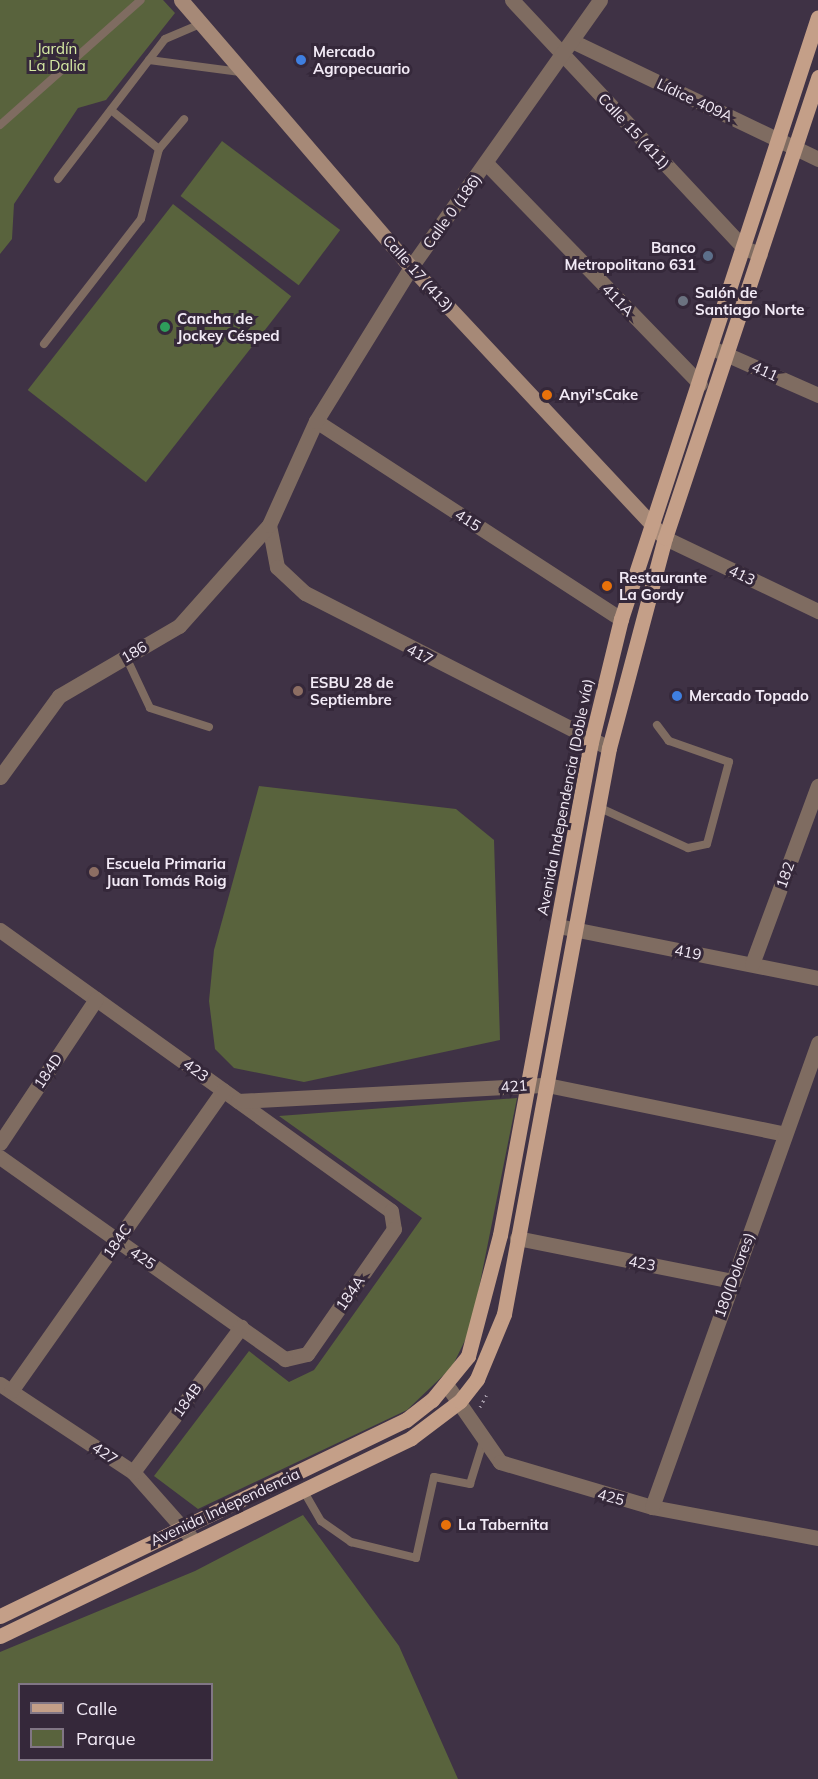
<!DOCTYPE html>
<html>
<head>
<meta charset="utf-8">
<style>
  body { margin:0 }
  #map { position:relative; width:818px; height:1779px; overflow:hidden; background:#3f3245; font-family:Mulish,sans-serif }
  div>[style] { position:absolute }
  .green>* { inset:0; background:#59633d; transform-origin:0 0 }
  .path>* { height:3px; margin-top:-1.5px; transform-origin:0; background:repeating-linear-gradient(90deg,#a197a6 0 1.5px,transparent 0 6px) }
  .lane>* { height:8px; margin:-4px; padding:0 4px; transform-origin:4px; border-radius:4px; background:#7f6c61 }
  .street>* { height:15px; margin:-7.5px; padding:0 7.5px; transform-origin:7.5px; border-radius:7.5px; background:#7f6c61 }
  .secondary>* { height:15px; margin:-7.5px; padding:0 7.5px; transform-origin:7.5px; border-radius:7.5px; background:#a68977 }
  .primary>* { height:15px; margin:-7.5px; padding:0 7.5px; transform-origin:7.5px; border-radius:7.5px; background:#c49f88 }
  .dots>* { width:16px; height:16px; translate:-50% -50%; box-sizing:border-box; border:3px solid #35283a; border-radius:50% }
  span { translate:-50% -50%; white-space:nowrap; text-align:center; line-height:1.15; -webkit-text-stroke:6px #35283a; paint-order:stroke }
  .park-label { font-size:15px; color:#d7eba4 }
  .poi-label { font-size:15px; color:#f2eaf6; font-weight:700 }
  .left { translate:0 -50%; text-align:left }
  .right { translate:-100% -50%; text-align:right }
  .street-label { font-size:15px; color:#f2eaf6 }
  .legend { position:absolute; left:18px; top:1683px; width:195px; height:78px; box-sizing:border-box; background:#35283a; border:2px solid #817685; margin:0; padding:8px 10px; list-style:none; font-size:18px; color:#f2eaf6 }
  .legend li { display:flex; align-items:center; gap:12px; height:30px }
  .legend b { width:30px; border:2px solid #817685 }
</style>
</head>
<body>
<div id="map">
  <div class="green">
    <div style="clip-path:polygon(0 0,163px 0,175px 13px,106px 100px,78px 108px,14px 204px,12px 239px,0 254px)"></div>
    <div style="left:222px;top:141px;width:148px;height:69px;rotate:37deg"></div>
    <div style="left:173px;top:204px;width:150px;height:236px;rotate:38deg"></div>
    <div style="clip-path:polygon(259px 786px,456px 809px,494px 840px,500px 1040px,304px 1082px,234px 1068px,215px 1049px,209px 1001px,214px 950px)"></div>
    <div style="clip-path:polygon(517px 1098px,471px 1328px,452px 1367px,407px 1410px,198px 1509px,154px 1476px,249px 1351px,289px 1382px,314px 1370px,422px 1218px,279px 1116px)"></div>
    <div style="clip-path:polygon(evenodd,303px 1515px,399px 1646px,458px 1779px,0 1779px,0 1652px,195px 1571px,303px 1515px,20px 1684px,212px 1684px,212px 1760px,20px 1760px,20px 1684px)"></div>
  </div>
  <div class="path">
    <div style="left:480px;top:1407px;width:15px;rotate:-62deg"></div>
  </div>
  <div class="lane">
    <div style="left:149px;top:60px;width:92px;rotate:7.5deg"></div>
    <div style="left:111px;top:110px;width:62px;rotate:39.1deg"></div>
    <div style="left:0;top:125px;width:188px;rotate:-41.6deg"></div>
    <div style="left:58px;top:179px;width:176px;rotate:-52.6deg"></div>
    <div style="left:165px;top:39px;width:38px;rotate:-23deg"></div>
    <div style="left:44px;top:344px;width:158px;rotate:-52.2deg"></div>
    <div style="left:141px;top:219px;width:72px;rotate:-75.6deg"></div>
    <div style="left:159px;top:149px;width:39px;rotate:-50deg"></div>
    <div style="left:126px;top:657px;width:56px;rotate:64.8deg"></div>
    <div style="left:150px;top:708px;width:62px;rotate:17.9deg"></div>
    <div style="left:598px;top:807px;width:99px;rotate:24.5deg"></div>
    <div style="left:688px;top:848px;width:19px;rotate:-12deg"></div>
    <div style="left:707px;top:844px;width:85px;rotate:-75deg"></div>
    <div style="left:729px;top:762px;width:64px;rotate:-160.7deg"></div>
    <div style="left:669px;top:741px;width:20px;rotate:-127deg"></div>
    <div style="left:303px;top:1490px;width:36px;rotate:60deg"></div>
    <div style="left:321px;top:1521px;width:37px;rotate:35deg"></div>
    <div style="left:351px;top:1542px;width:67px;rotate:13.8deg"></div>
    <div style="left:416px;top:1558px;width:83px;rotate:-77.5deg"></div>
    <div style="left:434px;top:1477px;width:37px;rotate:11deg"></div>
    <div style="left:470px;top:1484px;width:47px;rotate:-72.7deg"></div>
  </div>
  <div class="street">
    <div style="left:512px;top:0;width:340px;rotate:46.9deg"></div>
    <div style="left:744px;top:248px;width:17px;rotate:21deg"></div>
    <div style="left:572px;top:41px;width:273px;rotate:25.6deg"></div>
    <div style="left:487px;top:164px;width:306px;rotate:45.9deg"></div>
    <div style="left:712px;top:348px;width:116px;rotate:23.9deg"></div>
    <div style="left:316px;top:421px;width:364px;rotate:33deg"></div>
    <div style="left:269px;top:525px;width:43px;rotate:79.2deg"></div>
    <div style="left:277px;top:567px;width:38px;rotate:43deg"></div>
    <div style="left:305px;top:593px;width:341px;rotate:27deg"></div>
    <div style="left:665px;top:538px;width:170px;rotate:25.5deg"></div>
    <div style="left:0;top:777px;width:100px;rotate:-53.9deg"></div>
    <div style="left:59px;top:696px;width:139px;rotate:-30.3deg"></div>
    <div style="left:179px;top:626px;width:135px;rotate:-48.3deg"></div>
    <div style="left:269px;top:525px;width:114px;rotate:-65.7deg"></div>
    <div style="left:316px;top:421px;width:181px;rotate:-58.3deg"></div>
    <div style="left:411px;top:267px;width:327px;rotate:-54.7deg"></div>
    <div style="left:558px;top:926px;width:265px;rotate:11.3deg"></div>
    <div style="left:0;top:930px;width:481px;rotate:35.7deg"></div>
    <div style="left:391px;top:1211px;width:18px;rotate:81deg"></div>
    <div style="left:394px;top:1229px;width:152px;rotate:124.8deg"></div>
    <div style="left:307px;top:1354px;width:23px;rotate:167deg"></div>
    <div style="left:285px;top:1359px;width:349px;rotate:-144.7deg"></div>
    <div style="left:752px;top:964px;width:190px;rotate:-69.7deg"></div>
    <div style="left:238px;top:1101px;width:309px;rotate:-3deg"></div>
    <div style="left:547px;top:1085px;width:243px;rotate:11.6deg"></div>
    <div style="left:0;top:1143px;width:173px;rotate:-56.3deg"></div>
    <div style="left:517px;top:1238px;width:219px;rotate:11.3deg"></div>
    <div style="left:0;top:1384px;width:159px;rotate:33.5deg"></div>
    <div style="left:133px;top:1472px;width:92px;rotate:48.5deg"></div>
    <div style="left:446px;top:1384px;width:95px;rotate:55.3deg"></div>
    <div style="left:500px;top:1462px;width:159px;rotate:16.5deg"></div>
    <div style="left:652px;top:1507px;width:169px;rotate:10.6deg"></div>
    <div style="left:11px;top:1391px;width:368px;rotate:-54.8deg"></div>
    <div style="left:133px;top:1472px;width:181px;rotate:-53.3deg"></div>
    <div style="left:652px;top:1507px;width:493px;rotate:-70.3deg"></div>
  </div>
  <div class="secondary">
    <div style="left:181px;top:0;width:352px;rotate:49.3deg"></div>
    <div style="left:411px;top:267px;width:371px;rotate:46.9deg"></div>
  </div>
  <div class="primary">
    <div style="left:0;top:1616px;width:451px;rotate:-25.8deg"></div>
    <div style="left:406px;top:1420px;width:33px;rotate:-38deg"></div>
    <div style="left:432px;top:1400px;width:57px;rotate:-50.7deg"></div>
    <div style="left:468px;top:1356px;width:125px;rotate:-75.2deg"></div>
    <div style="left:500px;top:1235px;width:501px;rotate:-79.54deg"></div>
    <div style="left:591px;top:742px;width:127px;rotate:-76.3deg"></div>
    <div style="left:621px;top:619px;width:633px;rotate:-71.88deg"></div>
    <div style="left:0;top:1636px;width:456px;rotate:-25.7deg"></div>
    <div style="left:411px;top:1438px;width:61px;rotate:-37.1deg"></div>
    <div style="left:460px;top:1401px;width:28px;rotate:-52deg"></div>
    <div style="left:477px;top:1379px;width:70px;rotate:-67.4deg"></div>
    <div style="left:504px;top:1314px;width:576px;rotate:-79.49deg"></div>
    <div style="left:609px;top:748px;width:217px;rotate:-75.1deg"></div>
    <div style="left:665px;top:538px;width:486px;rotate:-71.6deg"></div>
  </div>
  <div class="dots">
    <div style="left:301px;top:60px;background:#3f7fe0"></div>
    <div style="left:708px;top:256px;background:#5c6f8a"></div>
    <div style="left:683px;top:301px;background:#6b7280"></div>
    <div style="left:165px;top:327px;background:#2e9e5b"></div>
    <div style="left:547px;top:395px;background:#e8710a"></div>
    <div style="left:607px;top:586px;background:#e8710a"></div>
    <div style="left:298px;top:691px;background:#8d6e63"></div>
    <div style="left:677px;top:696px;background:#3f7fe0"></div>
    <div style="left:94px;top:872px;background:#8d6e63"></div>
    <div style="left:446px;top:1525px;background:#e8710a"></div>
  </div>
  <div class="park-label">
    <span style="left:57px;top:57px">Jardín<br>La Dalia</span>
  </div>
  <div class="poi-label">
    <span class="left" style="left:313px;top:60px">Mercado<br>Agropecuario</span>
    <span class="right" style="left:696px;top:256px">Banco<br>Metropolitano 631</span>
    <span class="left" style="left:695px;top:301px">Salón de<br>Santiago Norte</span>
    <span class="left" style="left:177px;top:327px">Cancha de<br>Jockey Césped</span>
    <span class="left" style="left:559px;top:395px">Anyi'sCake</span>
    <span class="left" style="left:619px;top:586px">Restaurante<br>La Gordy</span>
    <span class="left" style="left:310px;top:691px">ESBU 28 de<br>Septiembre</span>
    <span class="left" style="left:689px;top:696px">Mercado Topado</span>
    <span class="left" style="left:106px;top:872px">Escuela Primaria<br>Juan Tomás Roig</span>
    <span class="left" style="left:458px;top:1525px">La Tabernita</span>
  </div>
  <div class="street-label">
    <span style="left:695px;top:100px;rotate:25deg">Lídice 409A</span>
    <span style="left:634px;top:131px;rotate:47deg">Calle 15 (411)</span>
    <span style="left:452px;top:211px;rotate:-54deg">Calle 0 (186)</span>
    <span style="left:418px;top:273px;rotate:48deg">Calle 17 (413)</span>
    <span style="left:618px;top:300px;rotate:46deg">411A</span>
    <span style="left:765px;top:371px;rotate:25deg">411</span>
    <span style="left:468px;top:520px;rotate:33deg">415</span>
    <span style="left:742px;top:575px;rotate:26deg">413</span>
    <span style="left:134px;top:652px;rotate:-31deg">186</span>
    <span style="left:420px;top:654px;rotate:28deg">417</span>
    <span style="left:565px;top:797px;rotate:-79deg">Avenida Independencia (Doble vía)</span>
    <span style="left:785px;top:875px;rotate:-70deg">182</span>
    <span style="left:688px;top:952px;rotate:11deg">419</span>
    <span style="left:196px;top:1070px;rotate:36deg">423</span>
    <span style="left:48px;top:1071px;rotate:-56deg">184D</span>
    <span style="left:514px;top:1086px;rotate:-4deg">421</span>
    <span style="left:117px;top:1241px;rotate:-55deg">184C</span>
    <span style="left:143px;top:1258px;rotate:35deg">425</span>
    <span style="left:642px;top:1263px;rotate:11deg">423</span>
    <span style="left:734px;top:1275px;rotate:-70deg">180(Dolores)</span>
    <span style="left:350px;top:1293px;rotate:-55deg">184A</span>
    <span style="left:187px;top:1400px;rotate:-54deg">184B</span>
    <span style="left:105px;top:1453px;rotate:34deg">427</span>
    <span style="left:611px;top:1497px;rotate:15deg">425</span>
    <span style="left:225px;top:1507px;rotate:-25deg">Avenida Independencia</span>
  </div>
  <ul class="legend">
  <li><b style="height:8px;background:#c49f88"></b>Calle</li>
  <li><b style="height:16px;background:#59633d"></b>Parque</li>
  </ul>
</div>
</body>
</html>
